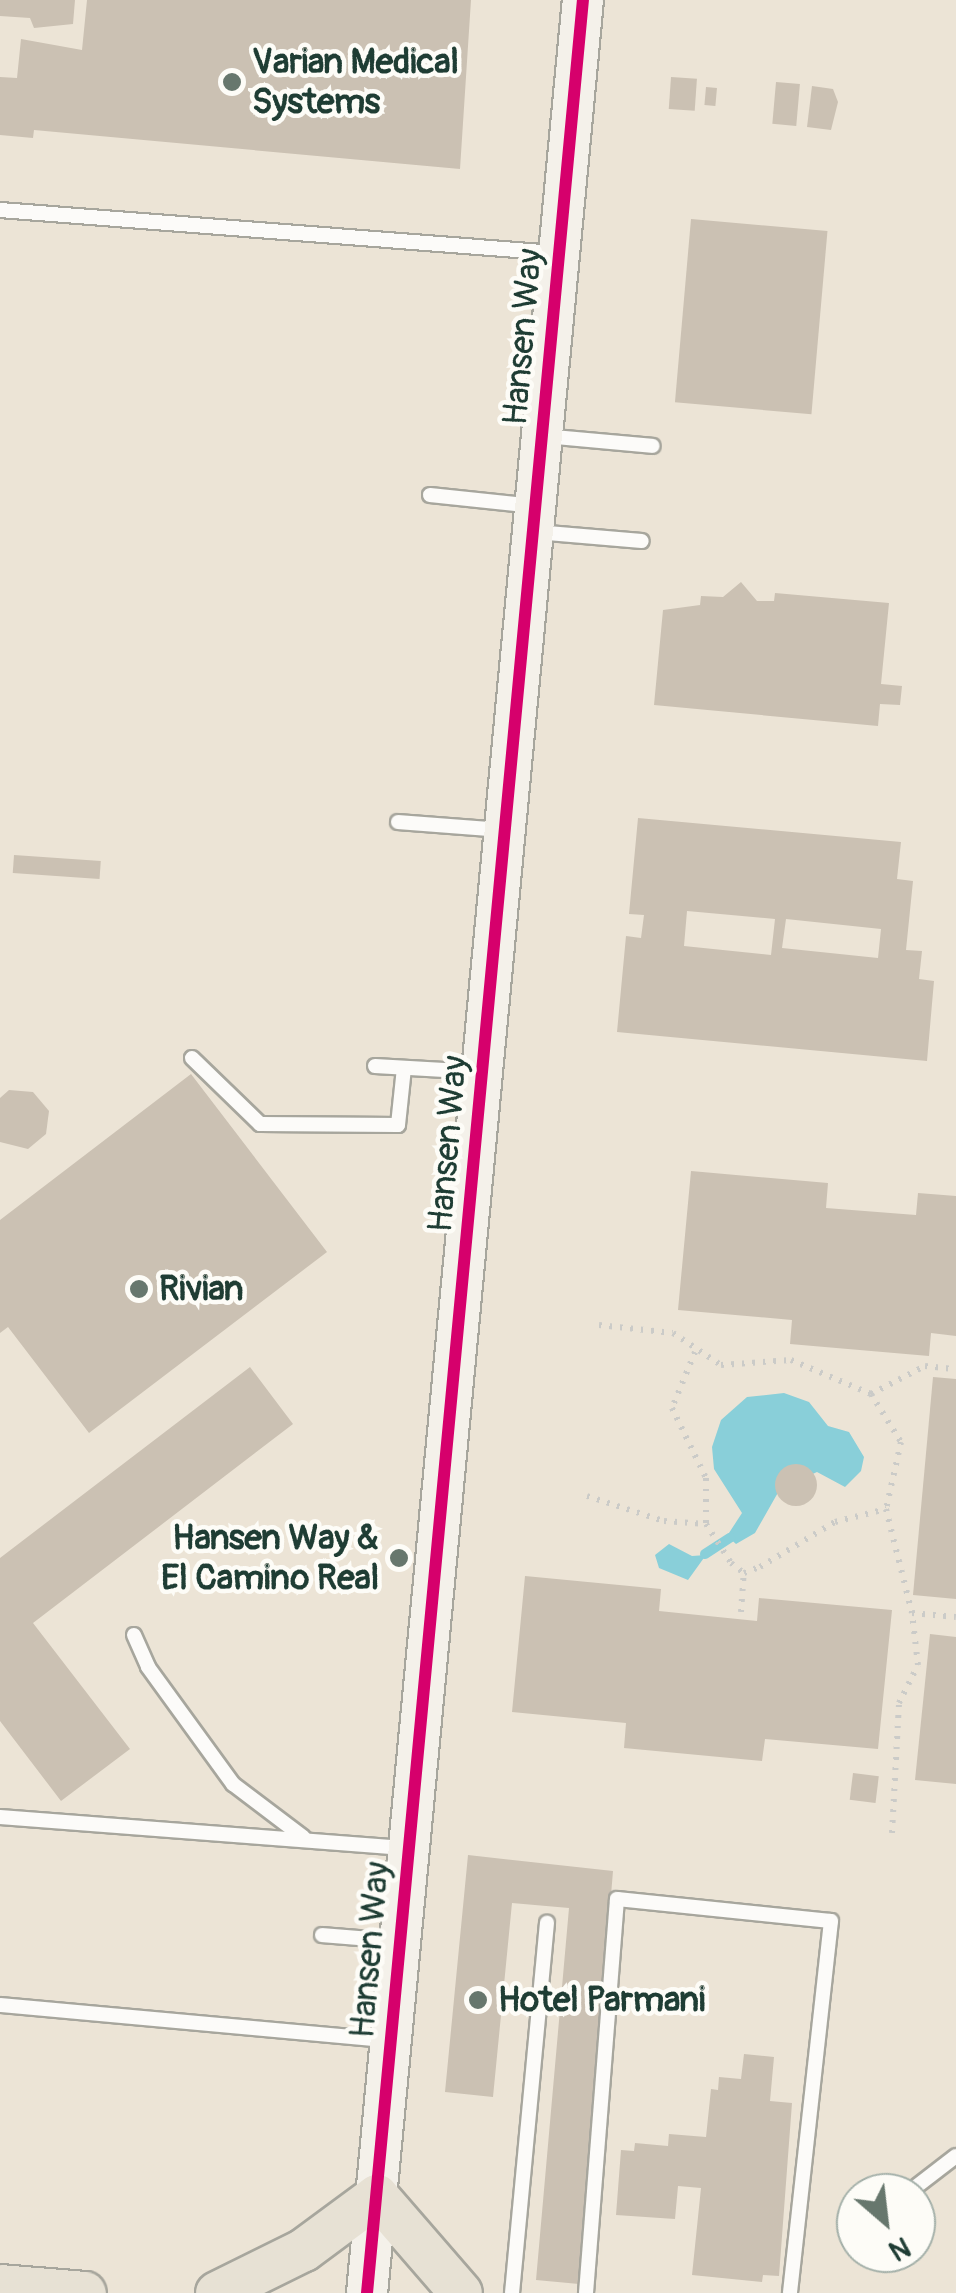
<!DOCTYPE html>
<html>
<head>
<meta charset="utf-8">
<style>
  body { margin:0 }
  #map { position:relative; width:956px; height:2293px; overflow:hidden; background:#ece4d6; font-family:Pangolin,sans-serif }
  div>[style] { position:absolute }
  .water>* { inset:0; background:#89cfd9 }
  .stream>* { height:10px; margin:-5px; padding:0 5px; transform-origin:5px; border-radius:5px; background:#89cfd9 }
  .building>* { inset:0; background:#cbc1b3; transform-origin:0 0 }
  .round { border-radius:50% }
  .path>* { height:6px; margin-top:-3px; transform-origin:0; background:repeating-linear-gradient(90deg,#cbcbc8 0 2.5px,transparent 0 10.5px) }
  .roads { filter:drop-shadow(2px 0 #a7a69d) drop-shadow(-2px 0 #a7a69d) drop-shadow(0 2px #a7a69d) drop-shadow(0 -2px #a7a69d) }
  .lane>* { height:14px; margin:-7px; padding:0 7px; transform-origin:7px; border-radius:7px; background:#fcfbf9 }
  .secondary>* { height:40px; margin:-20px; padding:0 20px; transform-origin:20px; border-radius:20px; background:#f4f1ea }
  .primary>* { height:42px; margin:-21px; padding:0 21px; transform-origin:21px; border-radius:21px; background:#e7e1d4 }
  .cycleway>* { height:12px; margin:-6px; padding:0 6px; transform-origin:6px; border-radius:6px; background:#d6006c }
  .dots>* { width:28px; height:28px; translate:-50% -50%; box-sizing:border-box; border:5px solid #fdfcf7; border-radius:50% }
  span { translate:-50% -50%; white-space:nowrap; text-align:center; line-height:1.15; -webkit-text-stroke:9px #fdfcf7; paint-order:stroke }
  .poi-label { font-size:35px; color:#1f3d34; font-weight:700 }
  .left { translate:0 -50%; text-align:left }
  .right { translate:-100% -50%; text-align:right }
  .street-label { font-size:35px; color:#1f3d34 }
  .north { position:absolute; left:836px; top:2173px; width:100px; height:100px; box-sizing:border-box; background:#fdfcf7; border:2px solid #a4b0a9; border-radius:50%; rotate:152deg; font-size:28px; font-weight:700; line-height:40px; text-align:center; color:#1f3d34 }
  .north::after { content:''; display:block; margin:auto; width:35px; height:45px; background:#67776d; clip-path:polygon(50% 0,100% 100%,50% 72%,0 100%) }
</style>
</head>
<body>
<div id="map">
  <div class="water">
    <div style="clip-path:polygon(784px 1393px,809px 1402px,828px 1426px,849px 1432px,864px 1457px,861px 1471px,845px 1487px,817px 1472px,780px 1489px,755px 1533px,736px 1544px,727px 1536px,742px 1513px,714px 1469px,712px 1447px,721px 1420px,747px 1397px)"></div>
    <div style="clip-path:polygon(669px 1544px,692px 1556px,706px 1555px,688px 1580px,659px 1568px,655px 1555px)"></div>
  </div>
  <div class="stream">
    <div style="left:705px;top:1554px;width:30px;rotate:-33deg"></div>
  </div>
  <div class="building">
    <div style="clip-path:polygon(0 0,75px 0,73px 24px,34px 28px,30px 18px,0 16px)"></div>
    <div style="clip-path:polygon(87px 0,471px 0,460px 169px,34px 130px,33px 138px,0 135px,0 77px,17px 78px,21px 39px,82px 50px)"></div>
    <div style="left:671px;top:77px;width:26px;height:32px;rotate:4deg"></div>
    <div style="left:776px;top:82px;width:24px;height:42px;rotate:5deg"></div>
    <div style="clip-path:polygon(812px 86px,833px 89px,838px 102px,831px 130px,807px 127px)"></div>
    <div style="left:706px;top:87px;width:11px;height:18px;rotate:5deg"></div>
    <div style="left:691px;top:219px;width:137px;height:184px;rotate:5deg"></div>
    <div style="clip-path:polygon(741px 582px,757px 601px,774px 601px,775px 593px,889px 603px,881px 684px,902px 686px,900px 705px,880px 704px,878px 726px,654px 705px,663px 610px,700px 605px,701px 596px,723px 597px)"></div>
    <div style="clip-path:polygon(evenodd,638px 818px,901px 842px,897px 879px,913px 881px,906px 950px,922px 951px,919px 979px,934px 981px,927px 1061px,617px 1032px,626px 936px,641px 938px,644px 915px,629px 914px,638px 818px,687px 911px,775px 919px,771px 955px,684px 946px,687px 911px,638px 818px,786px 919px,881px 929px,878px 958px,782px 948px,786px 919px)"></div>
    <div style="left:14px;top:855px;width:87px;height:18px;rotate:4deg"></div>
    <div style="clip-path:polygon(191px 1074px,327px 1252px,89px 1433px,8px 1327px,0 1333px,0 1220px)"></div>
    <div style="clip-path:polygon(9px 1090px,33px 1092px,49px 1111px,46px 1134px,28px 1149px,0 1142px,0 1098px)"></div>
    <div style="clip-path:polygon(691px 1171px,828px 1183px,826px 1208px,916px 1215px,918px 1193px,956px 1196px,956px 1336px,931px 1333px,929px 1356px,790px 1344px,792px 1320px,678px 1310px)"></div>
    <div style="clip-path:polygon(250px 1367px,293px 1424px,33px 1623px,130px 1749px,61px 1801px,0 1721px,0 1558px)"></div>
    <div style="clip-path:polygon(933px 1377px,956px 1379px,956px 1599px,913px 1595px)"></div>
    <div class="round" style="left:775px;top:1464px;width:42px;height:42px"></div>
    <div style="clip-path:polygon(525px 1576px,661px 1589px,659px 1611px,757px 1621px,759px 1598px,892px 1610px,878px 1749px,765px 1739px,762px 1761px,624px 1748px,626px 1723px,512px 1712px)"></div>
    <div style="clip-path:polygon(930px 1634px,956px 1637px,956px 1784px,915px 1780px)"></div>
    <div style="left:853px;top:1773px;width:26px;height:27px;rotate:7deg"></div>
    <div style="clip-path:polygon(468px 1855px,613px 1871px,579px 2284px,536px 2280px,569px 1908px,512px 1903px,493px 2097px,445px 2092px)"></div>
    <div style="clip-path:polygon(744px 2054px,774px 2057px,770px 2101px,792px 2103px,779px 2276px,763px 2275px,762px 2282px,692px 2275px,701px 2188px,678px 2186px,675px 2219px,616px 2215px,621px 2150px,634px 2151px,635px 2143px,668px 2146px,669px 2134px,706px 2137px,711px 2089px,718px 2090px,719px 2077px,741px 2079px)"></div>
  </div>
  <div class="path">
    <div style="left:599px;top:1325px;width:74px;rotate:6.2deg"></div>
    <div style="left:673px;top:1333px;width:58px;rotate:33.7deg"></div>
    <div style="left:721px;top:1365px;width:70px;rotate:-4.1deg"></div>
    <div style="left:791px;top:1360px;width:87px;rotate:23deg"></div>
    <div style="left:871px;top:1394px;width:57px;rotate:58deg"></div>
    <div style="left:901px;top:1442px;width:69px;rotate:102.6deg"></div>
    <div style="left:886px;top:1509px;width:107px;rotate:76deg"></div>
    <div style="left:912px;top:1613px;width:44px;rotate:5.2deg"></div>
    <div style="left:695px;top:1352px;width:61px;rotate:112.3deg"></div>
    <div style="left:672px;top:1408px;width:78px;rotate:64.1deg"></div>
    <div style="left:706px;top:1478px;width:46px;rotate:90deg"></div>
    <div style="left:706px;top:1524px;width:46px;rotate:57.3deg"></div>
    <div style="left:731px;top:1563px;width:16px;rotate:38deg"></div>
    <div style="left:744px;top:1573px;width:17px;rotate:-21deg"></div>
    <div style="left:760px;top:1567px;width:87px;rotate:-31deg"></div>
    <div style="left:835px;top:1522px;width:53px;rotate:-14.3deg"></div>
    <div style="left:871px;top:1394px;width:61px;rotate:-27.4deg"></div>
    <div style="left:925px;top:1366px;width:31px;rotate:6deg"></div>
    <div style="left:587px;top:1496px;width:81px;rotate:18deg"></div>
    <div style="left:664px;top:1521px;width:42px;rotate:4.1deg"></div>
    <div style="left:741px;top:1612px;width:39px;rotate:-86deg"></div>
    <div style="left:892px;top:1833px;width:130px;rotate:-86.9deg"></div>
    <div style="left:899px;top:1703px;width:42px;rotate:-63.4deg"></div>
    <div style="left:918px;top:1665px;width:52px;rotate:-96.6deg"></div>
  </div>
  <div class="roads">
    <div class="lane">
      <div style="left:0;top:210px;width:557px;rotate:4.43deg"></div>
      <div style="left:544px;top:436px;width:109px;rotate:5.2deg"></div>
      <div style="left:430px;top:495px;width:105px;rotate:6deg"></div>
      <div style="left:536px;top:532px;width:106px;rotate:4.9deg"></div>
      <div style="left:398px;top:822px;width:104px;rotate:4.4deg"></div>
      <div style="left:192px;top:1058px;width:95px;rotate:44.1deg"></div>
      <div style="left:260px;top:1124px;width:138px;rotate:0.4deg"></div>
      <div style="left:398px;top:1125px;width:57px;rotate:-84deg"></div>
      <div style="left:375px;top:1066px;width:104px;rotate:3.3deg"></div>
      <div style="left:134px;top:1635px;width:35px;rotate:66deg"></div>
      <div style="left:148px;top:1667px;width:145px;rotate:54deg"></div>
      <div style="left:233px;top:1784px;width:88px;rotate:37.1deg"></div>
      <div style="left:0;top:1817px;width:405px;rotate:4.4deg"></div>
      <div style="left:322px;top:1935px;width:73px;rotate:4.7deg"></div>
      <div style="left:0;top:2005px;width:390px;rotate:5.2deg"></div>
      <div style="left:917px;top:2186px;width:49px;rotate:-37.6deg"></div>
      <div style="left:512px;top:2293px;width:372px;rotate:-84.6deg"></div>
      <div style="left:586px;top:2293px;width:395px;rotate:-85.5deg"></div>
      <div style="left:617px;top:1899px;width:215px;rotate:5.9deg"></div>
      <div style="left:831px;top:1921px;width:374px;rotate:96.3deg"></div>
    </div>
    <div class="secondary">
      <div style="left:367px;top:2293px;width:2303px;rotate:-84.62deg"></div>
    </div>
    <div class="primary">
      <div style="left:0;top:2286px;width:85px;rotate:4.7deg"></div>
      <div style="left:217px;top:2293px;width:97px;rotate:-26.3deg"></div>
      <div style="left:304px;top:2250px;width:91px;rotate:-36.5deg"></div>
      <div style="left:377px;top:2196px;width:128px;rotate:49.1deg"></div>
    </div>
  </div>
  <div class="cycleway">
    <div style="left:367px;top:2293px;width:2303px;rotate:-84.62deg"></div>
  </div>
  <div class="dots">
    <div style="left:232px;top:82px;background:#67776d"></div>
    <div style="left:139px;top:1289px;background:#67776d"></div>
    <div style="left:399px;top:1558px;background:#67776d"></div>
    <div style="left:478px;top:2000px;background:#67776d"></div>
  </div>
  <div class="poi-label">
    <span class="left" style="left:252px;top:82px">Varian Medical<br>Systems</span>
    <span class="left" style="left:159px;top:1289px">Rivian</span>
    <span class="right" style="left:379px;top:1558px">Hansen Way &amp;<br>El Camino Real</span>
    <span class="left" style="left:498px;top:2000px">Hotel Parmani</span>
  </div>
  <div class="street-label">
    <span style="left:523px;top:337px;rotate:-85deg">Hansen Way</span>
    <span style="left:448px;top:1144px;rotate:-85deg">Hansen Way</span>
    <span style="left:370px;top:1950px;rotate:-85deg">Hansen Way</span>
  </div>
  <div class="north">N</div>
</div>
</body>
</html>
